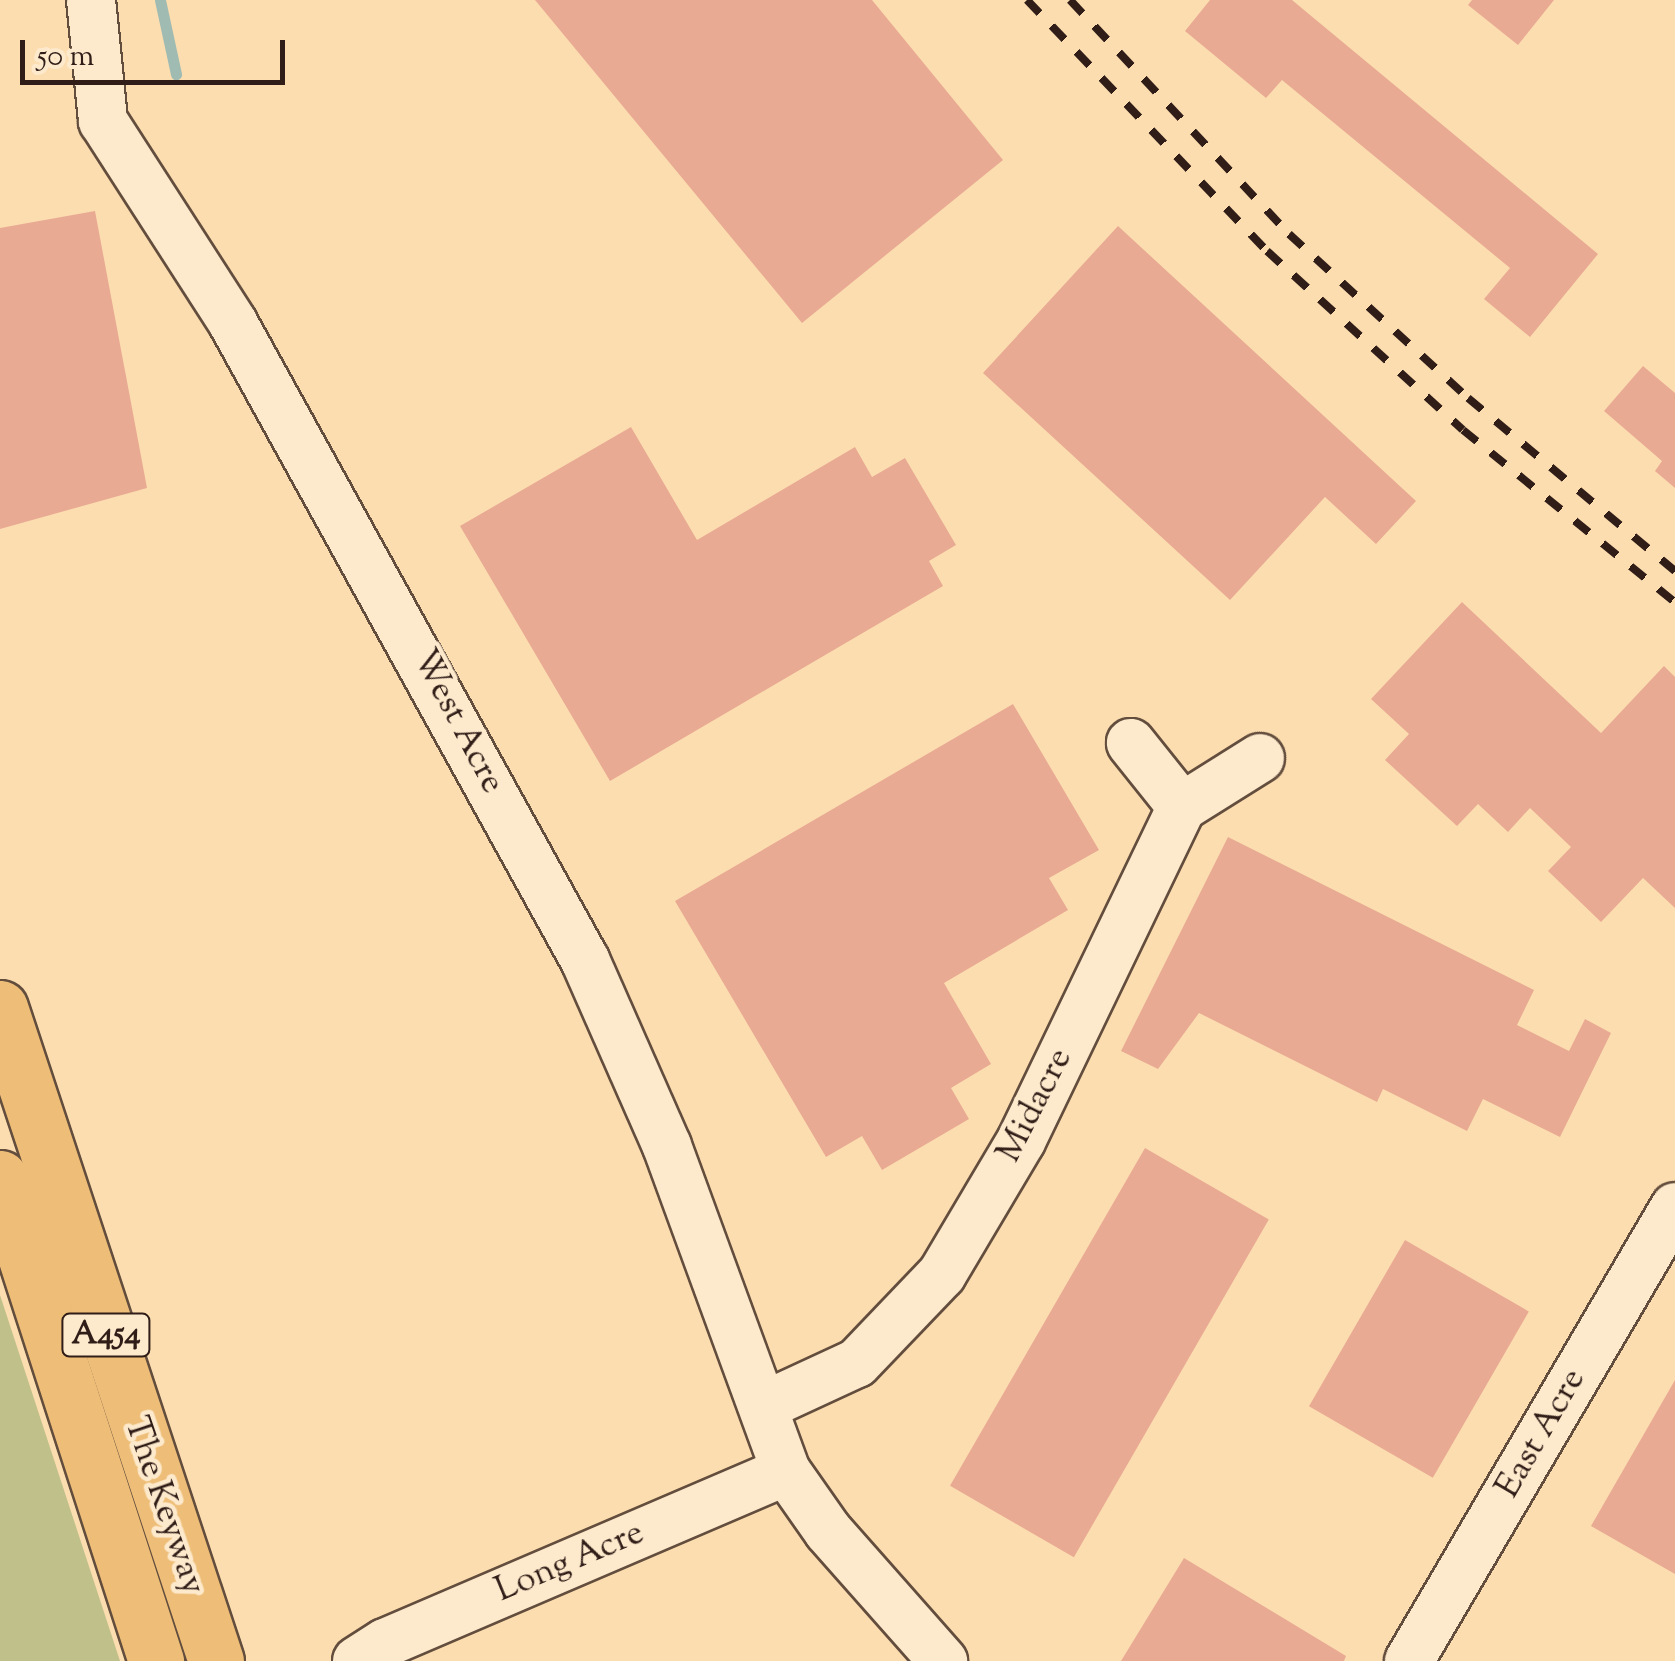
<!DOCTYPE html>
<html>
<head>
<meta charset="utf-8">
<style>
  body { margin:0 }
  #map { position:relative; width:1675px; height:1661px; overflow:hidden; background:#fcddb0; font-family:"Sorts Mill Goudy",serif }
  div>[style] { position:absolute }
  .green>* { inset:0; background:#c0c08a }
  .stream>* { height:11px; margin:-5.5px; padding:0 5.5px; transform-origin:5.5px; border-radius:5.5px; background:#a0bbb1 }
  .building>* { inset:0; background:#e9aa93; transform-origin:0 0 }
  .roads { filter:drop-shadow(2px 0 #634d3d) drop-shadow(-2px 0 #634d3d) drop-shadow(0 2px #634d3d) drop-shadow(0 -2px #634d3d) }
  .minor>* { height:48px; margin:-24px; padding:0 24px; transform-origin:24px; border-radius:24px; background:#fde9cc }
  .highway>* { height:55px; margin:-27.5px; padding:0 27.5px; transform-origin:27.5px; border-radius:27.5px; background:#eebe78 }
  .rail>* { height:8px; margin-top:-4px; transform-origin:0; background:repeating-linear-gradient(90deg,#301d17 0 18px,transparent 0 36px) }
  span { translate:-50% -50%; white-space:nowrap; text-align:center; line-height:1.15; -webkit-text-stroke:9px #fde9cc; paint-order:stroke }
  .shield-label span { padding:2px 8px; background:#fde9cc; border:2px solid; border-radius:8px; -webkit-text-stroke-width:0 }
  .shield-label { font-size:32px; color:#301d17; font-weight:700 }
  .street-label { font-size:35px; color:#301d17 }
  .scale { position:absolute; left:20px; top:40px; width:265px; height:45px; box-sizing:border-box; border:5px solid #301d17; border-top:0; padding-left:12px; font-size:30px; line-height:35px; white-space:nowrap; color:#301d17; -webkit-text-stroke:8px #fde9cc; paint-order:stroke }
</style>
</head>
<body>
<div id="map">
  <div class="green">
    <div style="clip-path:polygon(0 1295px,120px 1661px,0 1661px)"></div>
  </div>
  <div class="stream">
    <div style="left:160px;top:0;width:76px;rotate:77.8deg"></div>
  </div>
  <div class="building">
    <div style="clip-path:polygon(535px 0,872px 0,1003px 160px,802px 323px)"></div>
    <div style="clip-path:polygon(1210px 0,1292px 0,1598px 254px,1530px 337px,1484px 299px,1510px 268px,1282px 80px,1266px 98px,1185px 31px)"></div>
    <div style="clip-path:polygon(1472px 0,1554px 0,1518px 45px,1468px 5px)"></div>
    <div style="clip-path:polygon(95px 211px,147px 488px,0 529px,0 228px)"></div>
    <div style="clip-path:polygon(1118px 226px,1416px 501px,1376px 544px,1325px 497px,1230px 600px,983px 373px)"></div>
    <div style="clip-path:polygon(1643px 366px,1675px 393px,1675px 488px,1655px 471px,1662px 461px,1604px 411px)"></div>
    <div style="clip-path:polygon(631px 427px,697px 540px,855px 447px,872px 477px,905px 458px,956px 545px,929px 561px,943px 586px,610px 781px,460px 526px)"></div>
    <div style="clip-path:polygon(1462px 602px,1601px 733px,1664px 666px,1675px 677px,1675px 908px,1643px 878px,1601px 922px,1548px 871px,1571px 847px,1530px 808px,1508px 832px,1478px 804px,1457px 826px,1385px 760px,1409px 734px,1371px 699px)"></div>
    <div style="clip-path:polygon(1013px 704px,1099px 850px,1049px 878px,1068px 910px,944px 983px,991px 1064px,951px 1088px,969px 1119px,882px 1170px,862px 1136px,826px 1157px,675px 901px)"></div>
    <div style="clip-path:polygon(1228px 837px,1534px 990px,1517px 1025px,1569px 1051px,1585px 1019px,1611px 1033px,1560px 1137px,1483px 1099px,1467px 1131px,1383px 1089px,1377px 1102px,1199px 1013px,1158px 1069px,1121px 1051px)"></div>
    <div style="left:1145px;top:1148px;width:143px;height:390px;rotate:30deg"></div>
    <div style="left:1405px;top:1240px;width:143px;height:192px;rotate:30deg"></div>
    <div style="clip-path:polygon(1675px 1380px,1675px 1574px,1591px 1526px)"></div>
    <div style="clip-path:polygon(1184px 1558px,1346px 1656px,1344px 1661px,1121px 1661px)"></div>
  </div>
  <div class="roads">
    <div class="minor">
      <div style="left:91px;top:0;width:122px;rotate:84.3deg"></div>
      <div style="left:103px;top:121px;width:240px;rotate:57.2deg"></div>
      <div style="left:233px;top:323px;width:728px;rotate:61.08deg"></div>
      <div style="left:585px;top:960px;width:203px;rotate:66.2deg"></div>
      <div style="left:667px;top:1146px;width:346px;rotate:69.9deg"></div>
      <div style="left:786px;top:1471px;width:73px;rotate:55deg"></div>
      <div style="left:828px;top:1531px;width:174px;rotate:48.5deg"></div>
      <div style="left:1182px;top:807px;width:92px;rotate:-32.1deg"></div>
      <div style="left:766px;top:1405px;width:100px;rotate:-24.8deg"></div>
      <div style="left:857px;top:1363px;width:123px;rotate:-46.3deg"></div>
      <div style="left:942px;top:1274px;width:155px;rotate:-59.3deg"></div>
      <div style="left:1021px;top:1141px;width:371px;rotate:-64.3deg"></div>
      <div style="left:1182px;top:807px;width:82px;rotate:-128.6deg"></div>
      <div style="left:357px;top:1661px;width:33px;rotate:-33deg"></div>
      <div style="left:385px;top:1643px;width:436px;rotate:-23.2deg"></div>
      <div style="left:1409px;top:1661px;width:526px;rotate:-59.63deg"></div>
    </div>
    <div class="highway">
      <div style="left:0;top:1008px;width:688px;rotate:71.7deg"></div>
      <div style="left:0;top:1178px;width:508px;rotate:72.1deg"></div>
    </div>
  </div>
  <div class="rail">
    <div style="left:1027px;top:0;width:347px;rotate:46.3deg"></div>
    <div style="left:1267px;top:251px;width:265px;rotate:42.4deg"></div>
    <div style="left:1463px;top:430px;width:273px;rotate:39.1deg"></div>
    <div style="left:1070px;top:0;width:320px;rotate:46.9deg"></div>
    <div style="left:1289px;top:234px;width:243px;rotate:42.5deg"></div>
    <div style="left:1468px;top:398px;width:270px;rotate:39.9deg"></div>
  </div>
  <div class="shield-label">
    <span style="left:106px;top:1335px">A454</span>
  </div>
  <div class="street-label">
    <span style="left:457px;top:722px;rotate:62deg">West Acre</span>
    <span style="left:1036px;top:1106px;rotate:-63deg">Midacre</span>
    <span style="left:1542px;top:1434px;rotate:-60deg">East Acre</span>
    <span style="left:163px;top:1506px;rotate:71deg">The Keyway</span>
    <span style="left:570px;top:1563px;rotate:-23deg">Long Acre</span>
  </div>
  <div class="scale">50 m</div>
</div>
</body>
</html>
